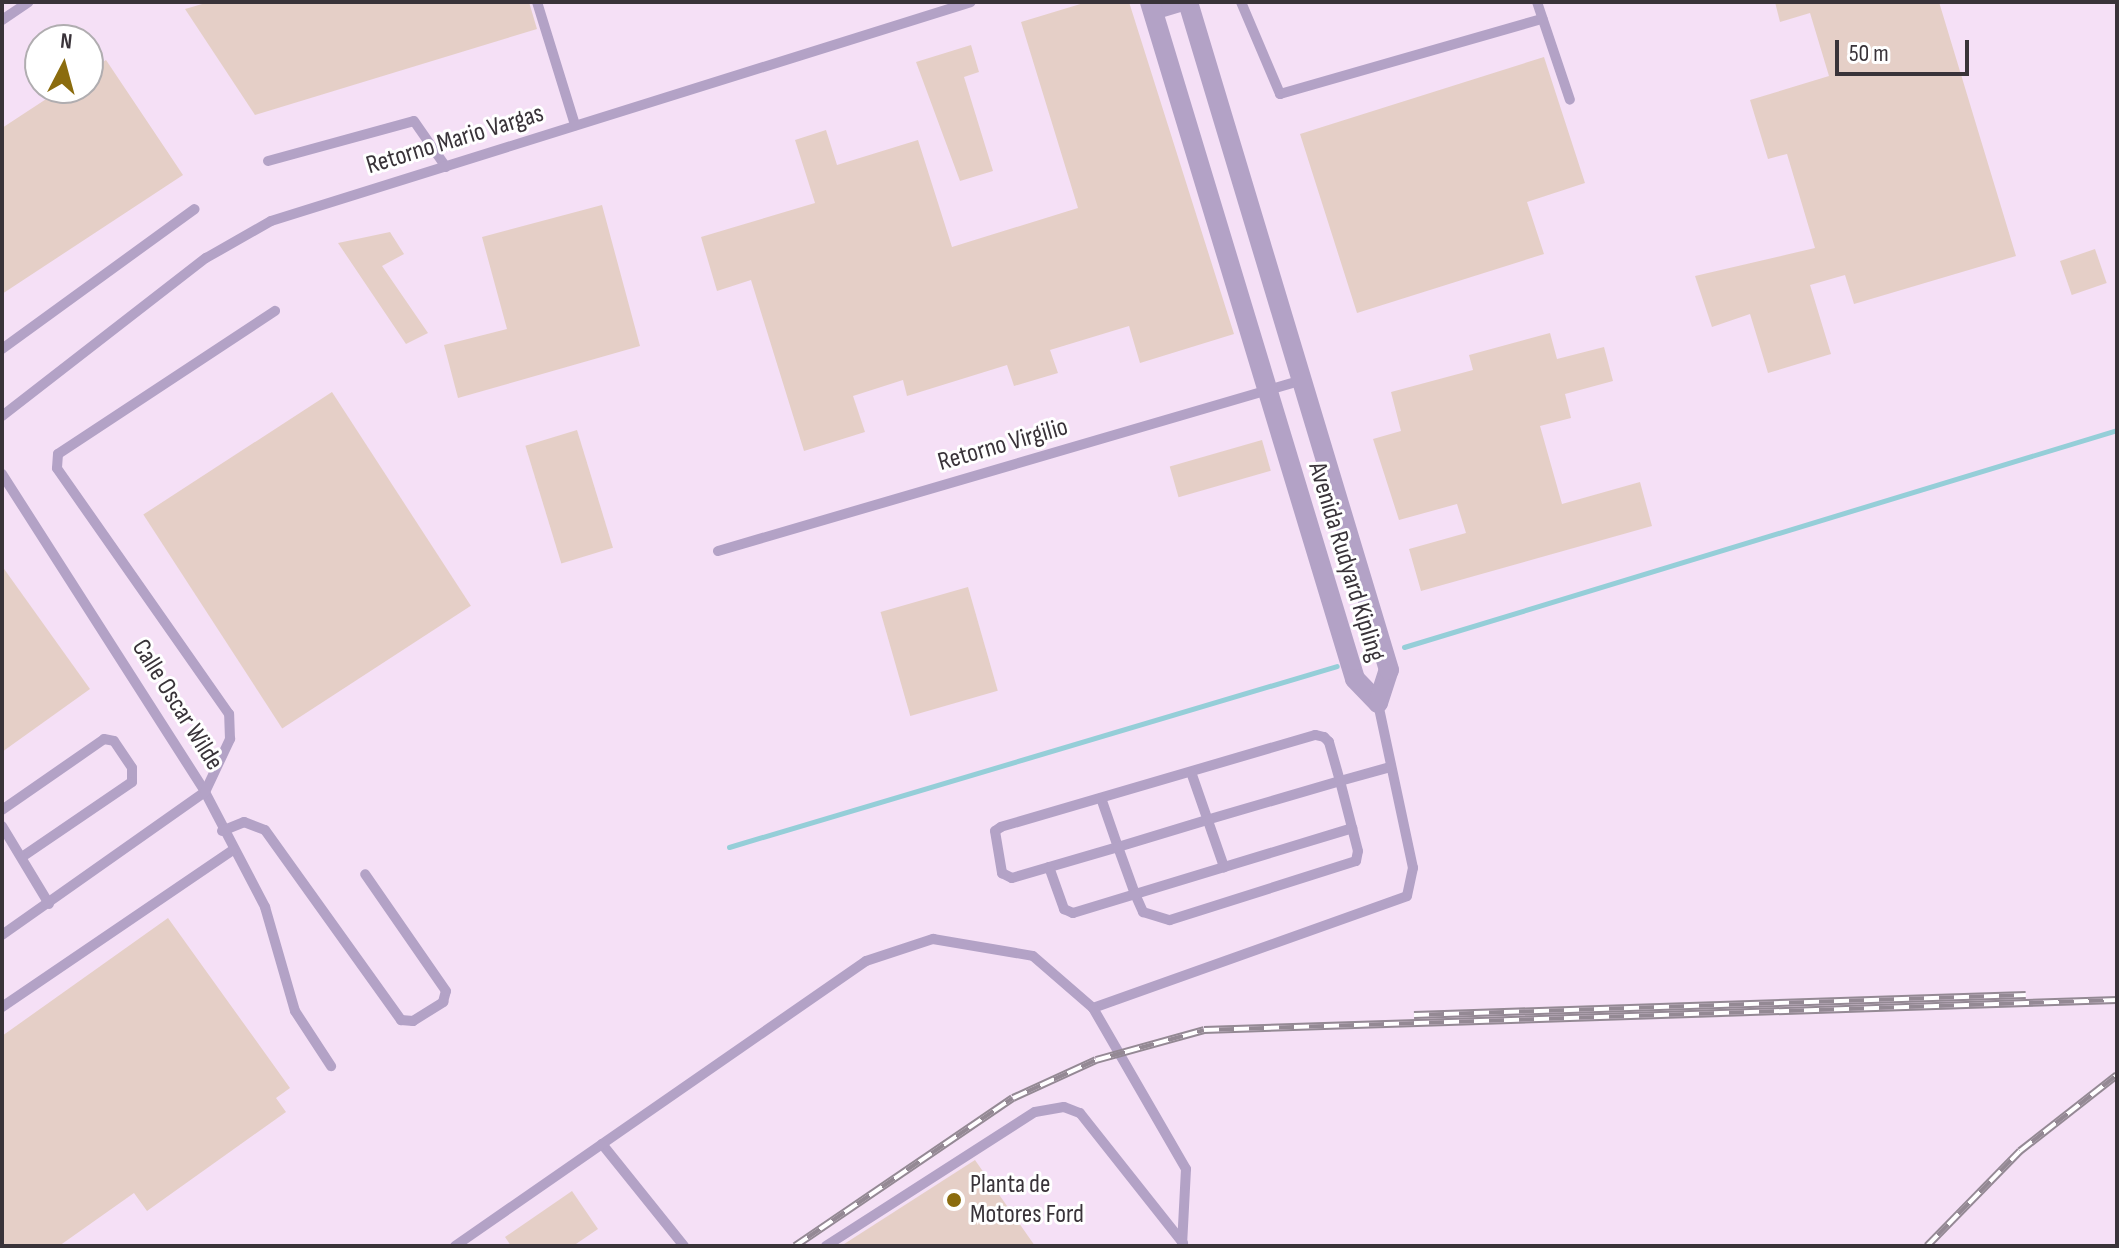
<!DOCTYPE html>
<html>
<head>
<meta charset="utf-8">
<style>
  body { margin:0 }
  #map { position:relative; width:2119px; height:1248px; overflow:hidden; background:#feeeff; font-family:"Sofia Sans Condensed",sans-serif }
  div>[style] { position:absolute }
  .built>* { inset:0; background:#f5e0f6 }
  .stream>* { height:5px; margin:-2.5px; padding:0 2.5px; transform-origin:2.5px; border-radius:2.5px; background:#95ced8 }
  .building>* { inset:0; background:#e5cfc7; transform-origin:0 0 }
  .service>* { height:10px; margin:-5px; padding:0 5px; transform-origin:5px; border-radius:5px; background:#b3a2c6 }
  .minor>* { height:20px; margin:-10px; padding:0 10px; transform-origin:10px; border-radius:10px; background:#b3a2c6 }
  .tertiary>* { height:20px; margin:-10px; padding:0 10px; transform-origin:10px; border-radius:10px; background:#b3a2c6 }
  .rail>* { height:8px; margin-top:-4px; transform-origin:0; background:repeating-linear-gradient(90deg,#fff 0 15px,#948994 0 30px); box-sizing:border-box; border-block:2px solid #948994 }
  .dots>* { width:22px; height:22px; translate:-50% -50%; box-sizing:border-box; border:4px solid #fff; border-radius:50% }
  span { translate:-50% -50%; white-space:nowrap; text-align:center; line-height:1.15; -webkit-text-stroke:6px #fff; paint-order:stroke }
  .street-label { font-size:26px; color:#393339 }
  .poi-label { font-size:26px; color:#393339 }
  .left { translate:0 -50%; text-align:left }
  .frame { position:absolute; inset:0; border:4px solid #393339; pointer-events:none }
  .north { position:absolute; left:24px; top:24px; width:80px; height:80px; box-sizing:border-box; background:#fff; border:2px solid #b0adb0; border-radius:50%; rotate:6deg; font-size:22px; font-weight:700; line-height:32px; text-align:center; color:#393339 }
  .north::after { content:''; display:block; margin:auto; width:28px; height:36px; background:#8b6c0e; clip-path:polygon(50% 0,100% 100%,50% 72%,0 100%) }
  .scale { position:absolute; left:1835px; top:40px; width:134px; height:36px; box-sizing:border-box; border:4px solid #393339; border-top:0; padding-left:10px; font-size:24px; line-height:28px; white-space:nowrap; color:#393339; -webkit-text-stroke:6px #fff; paint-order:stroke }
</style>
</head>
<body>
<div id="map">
  <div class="built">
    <div style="clip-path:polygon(evenodd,2px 2px,2117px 2px,2117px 1246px,2px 1246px,2px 2px,40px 40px,88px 40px,88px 88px,40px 88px,40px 40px)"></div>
  </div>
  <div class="stream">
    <div style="left:1404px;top:647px;width:745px;rotate:-16.93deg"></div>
    <div style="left:729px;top:847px;width:634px;rotate:-16.58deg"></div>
  </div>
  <div class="building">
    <div style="clip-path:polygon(209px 2px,529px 2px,537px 29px,255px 115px,185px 9px)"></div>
    <div style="clip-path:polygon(1087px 2px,1129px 2px,1234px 334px,1140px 363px,1129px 326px,1050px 350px,1058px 373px,1014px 386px,1007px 365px,907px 396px,903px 380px,853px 396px,865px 432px,804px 451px,751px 280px,717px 291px,701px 237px,815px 203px,795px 140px,826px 130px,837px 165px,918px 140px,952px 247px,1078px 208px,1021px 22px)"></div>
    <div style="clip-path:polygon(1775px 2px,1939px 2px,2016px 256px,1854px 304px,1845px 275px,1810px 285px,1831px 354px,1768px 373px,1750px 314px,1712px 327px,1695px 276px,1815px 248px,1787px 154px,1768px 159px,1750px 100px,1829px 76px,1810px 13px,1780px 22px)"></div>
    <div style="clip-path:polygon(971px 45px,979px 72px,964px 77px,993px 171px,960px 181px,916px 62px)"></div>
    <div style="clip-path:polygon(1544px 57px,1585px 183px,1527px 202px,1544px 254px,1357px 313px,1300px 134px)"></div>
    <div style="clip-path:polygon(106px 60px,183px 175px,2px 294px,2px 128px,63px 88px,88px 88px,88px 71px)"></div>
    <div style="clip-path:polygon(602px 205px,640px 346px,458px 398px,444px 345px,507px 329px,482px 237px)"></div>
    <div style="clip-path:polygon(390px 232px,404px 254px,382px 266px,428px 333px,406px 344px,338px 243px)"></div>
    <div style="left:2095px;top:249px;width:36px;height:37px;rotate:71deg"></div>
    <div style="clip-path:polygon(1550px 333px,1557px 359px,1604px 347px,1613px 381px,1565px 394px,1571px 418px,1540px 426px,1562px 504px,1640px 482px,1652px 526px,1421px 591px,1409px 549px,1466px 533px,1457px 504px,1399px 520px,1373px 439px,1401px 431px,1391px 392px,1473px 370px,1469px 355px)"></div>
    <div style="left:332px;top:392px;width:255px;height:225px;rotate:57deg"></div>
    <div style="left:577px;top:430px;width:123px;height:54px;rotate:73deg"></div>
    <div style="left:1262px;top:440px;width:32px;height:96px;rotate:74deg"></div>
    <div style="clip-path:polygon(2px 566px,90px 689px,2px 752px)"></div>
    <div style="left:968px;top:587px;width:108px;height:91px;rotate:74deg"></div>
    <div style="clip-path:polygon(168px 918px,290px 1088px,276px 1098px,286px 1112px,147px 1211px,134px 1193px,59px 1246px,2px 1246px,2px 1036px)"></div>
    <div style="clip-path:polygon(975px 1160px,1035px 1246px,841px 1246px)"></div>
    <div style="clip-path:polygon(572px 1191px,598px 1229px,573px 1246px,511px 1246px,505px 1237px)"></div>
  </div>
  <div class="service">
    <div style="left:537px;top:2px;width:129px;rotate:72.8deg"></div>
    <div style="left:1241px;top:2px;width:100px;rotate:67deg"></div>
    <div style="left:1280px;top:94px;width:273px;rotate:-16deg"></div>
    <div style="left:1537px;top:2px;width:103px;rotate:71.4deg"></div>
    <div style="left:2px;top:20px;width:32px;rotate:-34deg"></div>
    <div style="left:268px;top:161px;width:151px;rotate:-15.3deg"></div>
    <div style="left:414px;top:121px;width:56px;rotate:55.2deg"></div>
    <div style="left:2px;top:349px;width:238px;rotate:-36deg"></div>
    <div style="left:2px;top:416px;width:258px;rotate:-37.8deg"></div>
    <div style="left:206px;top:258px;width:75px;rotate:-29.6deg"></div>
    <div style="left:271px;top:221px;width:733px;rotate:-17.37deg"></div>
    <div style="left:2px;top:474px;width:377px;rotate:57.4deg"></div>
    <div style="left:205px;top:792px;width:130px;rotate:62.4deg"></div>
    <div style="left:265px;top:907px;width:108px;rotate:73.9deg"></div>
    <div style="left:295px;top:1011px;width:66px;rotate:56.8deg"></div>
    <div style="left:718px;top:551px;width:605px;rotate:-16.31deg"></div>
    <div style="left:1191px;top:772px;width:101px;rotate:70.8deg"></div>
    <div style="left:1101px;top:798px;width:52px;rotate:70.9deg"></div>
    <div style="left:1118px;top:847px;width:50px;rotate:70.1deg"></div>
    <div style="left:1135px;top:894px;width:20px;rotate:66deg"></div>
    <div style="left:1143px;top:912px;width:28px;rotate:17deg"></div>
    <div style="left:1170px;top:920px;width:195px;rotate:-17.6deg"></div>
    <div style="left:1356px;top:861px;width:10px;rotate:-79deg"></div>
    <div style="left:1358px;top:851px;width:72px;rotate:-104.4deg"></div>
    <div style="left:1340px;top:781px;width:41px;rotate:-105.8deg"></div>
    <div style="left:1329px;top:742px;width:7px;rotate:-135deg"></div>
    <div style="left:1324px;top:737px;width:9px;rotate:-167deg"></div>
    <div style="left:1315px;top:735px;width:327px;rotate:163.7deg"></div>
    <div style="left:1001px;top:827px;width:7px;rotate:146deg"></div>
    <div style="left:995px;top:831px;width:43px;rotate:80.5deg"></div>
    <div style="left:1002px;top:873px;width:11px;rotate:27deg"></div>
    <div style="left:1012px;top:878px;width:110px;rotate:-16.3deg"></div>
    <div style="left:1118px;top:847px;width:96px;rotate:-16.9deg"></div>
    <div style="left:1210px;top:819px;width:135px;rotate:-16.3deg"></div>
    <div style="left:1340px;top:781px;width:49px;rotate:-15.5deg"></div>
    <div style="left:2px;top:810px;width:124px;rotate:-34.8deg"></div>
    <div style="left:104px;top:739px;width:10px;rotate:11deg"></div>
    <div style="left:114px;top:741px;width:32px;rotate:56deg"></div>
    <div style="left:132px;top:768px;width:14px;rotate:90deg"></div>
    <div style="left:132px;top:782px;width:133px;rotate:145.7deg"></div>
    <div style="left:2px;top:826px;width:91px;rotate:58.9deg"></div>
    <div style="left:222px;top:831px;width:24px;rotate:-22deg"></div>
    <div style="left:244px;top:822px;width:22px;rotate:21deg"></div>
    <div style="left:265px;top:830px;width:234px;rotate:54.4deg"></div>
    <div style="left:401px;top:1020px;width:12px;rotate:5deg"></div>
    <div style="left:413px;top:1021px;width:36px;rotate:-32deg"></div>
    <div style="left:443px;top:1002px;width:11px;rotate:-75deg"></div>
    <div style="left:446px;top:991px;width:142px;rotate:-124.7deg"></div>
    <div style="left:1049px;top:867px;width:45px;rotate:70.3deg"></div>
    <div style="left:1064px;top:909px;width:10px;rotate:24deg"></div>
    <div style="left:1073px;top:913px;width:292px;rotate:-16.9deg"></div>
    <div style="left:2px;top:935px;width:248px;rotate:-35.2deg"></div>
    <div style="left:205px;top:792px;width:59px;rotate:-64.7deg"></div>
    <div style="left:230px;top:739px;width:25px;rotate:-92deg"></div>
    <div style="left:229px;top:714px;width:300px;rotate:-125deg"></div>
    <div style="left:57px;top:468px;width:14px;rotate:-86deg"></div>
    <div style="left:58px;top:454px;width:260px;rotate:-33.4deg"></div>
    <div style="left:2px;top:1007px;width:279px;rotate:-34.2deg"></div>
    <div style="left:1093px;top:1008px;width:333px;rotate:-19.6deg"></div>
    <div style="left:1407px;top:896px;width:29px;rotate:-78deg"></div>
    <div style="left:1413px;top:868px;width:169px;rotate:-102deg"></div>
    <div style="left:602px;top:1144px;width:131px;rotate:51.2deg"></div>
    <div style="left:455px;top:1246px;width:500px;rotate:-34.74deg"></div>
    <div style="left:866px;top:961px;width:71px;rotate:-18.2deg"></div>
    <div style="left:933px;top:939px;width:101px;rotate:9.6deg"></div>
    <div style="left:1033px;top:956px;width:79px;rotate:40.9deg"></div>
    <div style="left:1093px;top:1008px;width:186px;rotate:60deg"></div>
    <div style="left:1186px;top:1169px;width:77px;rotate:93deg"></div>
    <div style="left:826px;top:1246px;width:248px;rotate:-32.7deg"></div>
    <div style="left:1035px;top:1112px;width:29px;rotate:-10deg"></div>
    <div style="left:1064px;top:1107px;width:17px;rotate:21deg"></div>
    <div style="left:1080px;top:1113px;width:166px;rotate:51.6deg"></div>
  </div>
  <div class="minor">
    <div style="left:1153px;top:10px;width:27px;rotate:-17deg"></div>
  </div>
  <div class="tertiary">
    <div style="left:1150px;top:2px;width:707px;rotate:73.15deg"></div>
    <div style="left:1355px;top:679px;width:33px;rotate:46deg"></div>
    <div style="left:1378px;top:703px;width:35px;rotate:-72deg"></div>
    <div style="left:1389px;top:670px;width:698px;rotate:-106.75deg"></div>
  </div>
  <div class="rail">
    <div style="left:1414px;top:1015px;width:612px;rotate:-1.87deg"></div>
    <div style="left:795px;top:1246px;width:263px;rotate:-34.2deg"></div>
    <div style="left:1013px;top:1098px;width:91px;rotate:-24.6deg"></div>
    <div style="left:1096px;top:1060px;width:112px;rotate:-15.5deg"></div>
    <div style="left:1204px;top:1030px;width:913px;rotate:-1.88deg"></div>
    <div style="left:1927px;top:1246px;width:133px;rotate:-45.6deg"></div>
    <div style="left:2020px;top:1151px;width:123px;rotate:-38.1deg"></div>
  </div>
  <div class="dots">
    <div style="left:954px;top:1200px;background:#8b6c0e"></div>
  </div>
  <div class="street-label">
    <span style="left:455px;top:140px;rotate:-17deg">Retorno Mario Vargas</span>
    <span style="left:1003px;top:445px;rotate:-16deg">Retorno Virgilio</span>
    <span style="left:1346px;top:562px;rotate:73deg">Avenida Rudyard Kipling</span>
    <span style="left:177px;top:705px;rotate:58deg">Calle Oscar Wilde</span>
  </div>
  <div class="poi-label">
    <span class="left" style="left:970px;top:1200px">Planta de<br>Motores Ford</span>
  </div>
  <div class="frame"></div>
  <div class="north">N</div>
  <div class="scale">50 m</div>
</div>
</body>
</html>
